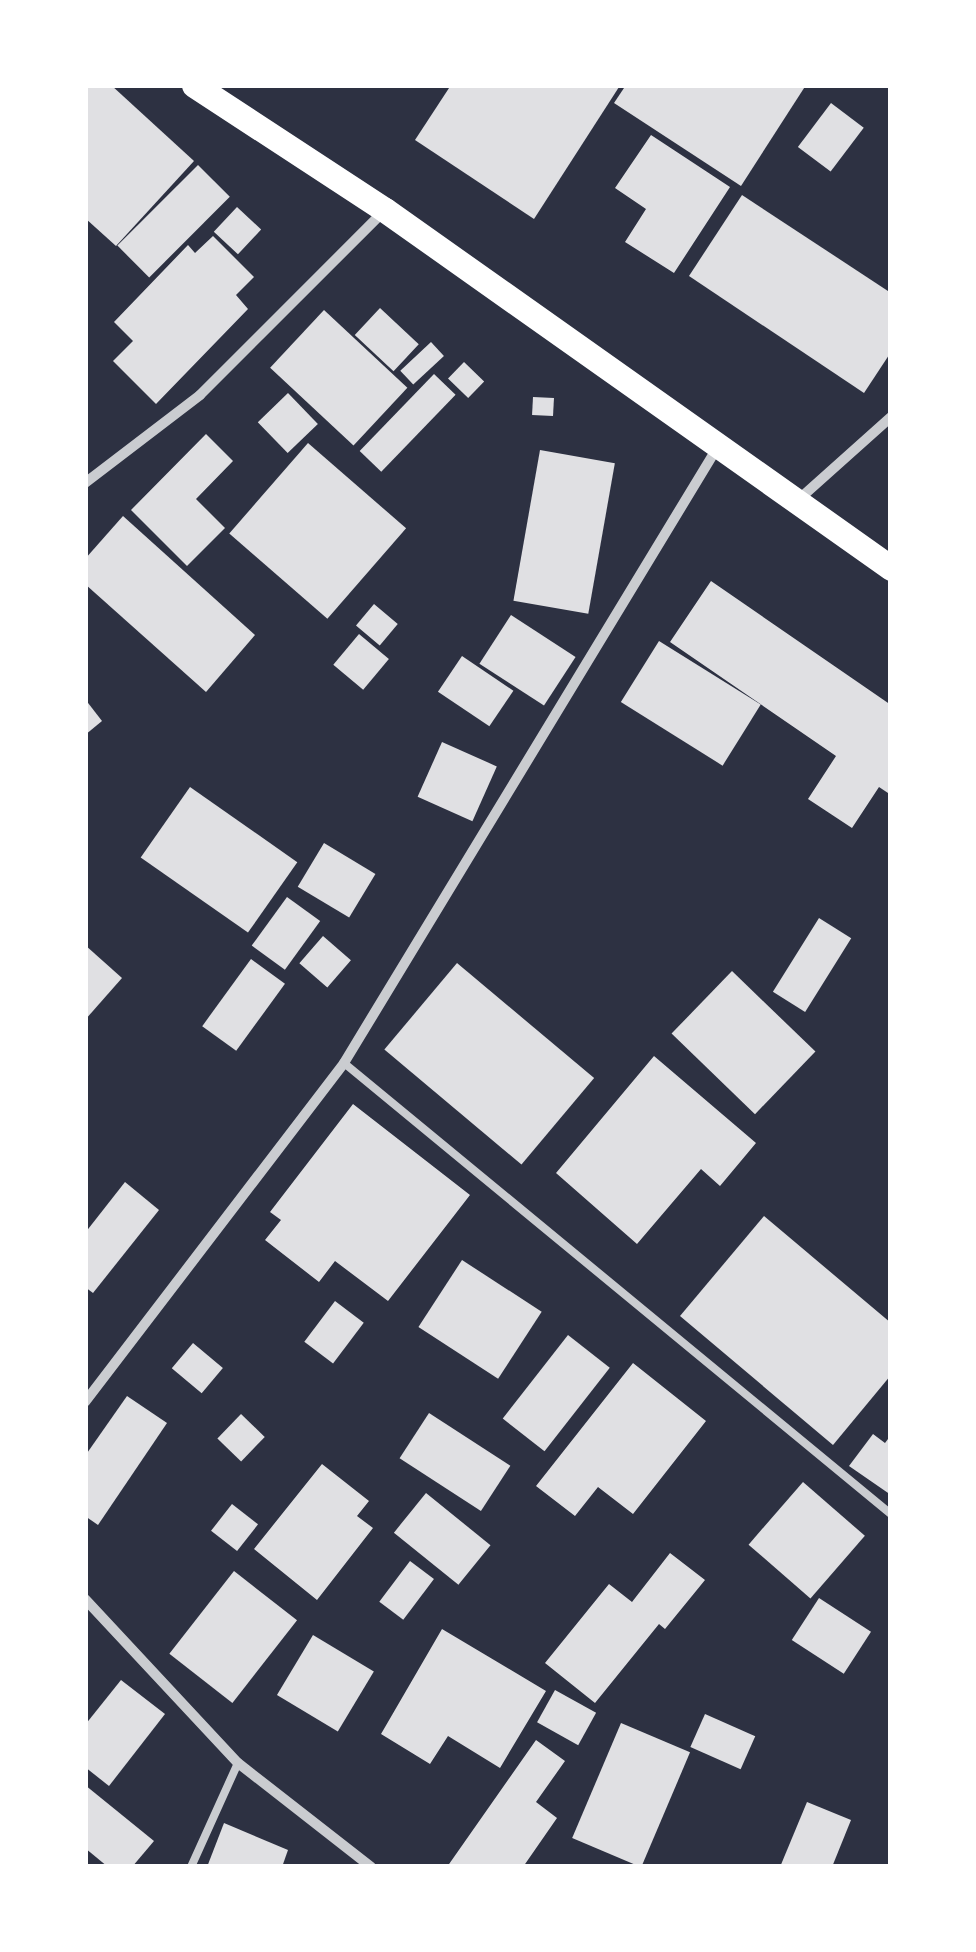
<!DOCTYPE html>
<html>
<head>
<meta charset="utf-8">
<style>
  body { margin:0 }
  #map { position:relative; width:976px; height:1952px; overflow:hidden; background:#2d3142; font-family:Inter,sans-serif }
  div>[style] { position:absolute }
  .building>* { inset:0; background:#e0e0e3; transform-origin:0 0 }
  .service>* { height:8px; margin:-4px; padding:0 4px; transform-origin:4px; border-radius:4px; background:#caccd0 }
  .minor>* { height:10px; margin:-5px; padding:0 5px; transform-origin:5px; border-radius:5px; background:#caccd0 }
  .primary>* { height:25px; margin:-12.5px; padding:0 12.5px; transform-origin:12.5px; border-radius:12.5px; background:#fff }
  span { translate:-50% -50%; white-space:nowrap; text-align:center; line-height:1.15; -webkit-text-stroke:10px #fff; paint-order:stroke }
  .frame { position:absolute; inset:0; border:88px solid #fff; pointer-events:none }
</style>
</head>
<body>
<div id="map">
  <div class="building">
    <div style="clip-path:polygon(85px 85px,111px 85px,194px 161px,116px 246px,85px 218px)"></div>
    <div style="clip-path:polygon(451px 85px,615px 85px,619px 87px,534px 219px,415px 140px)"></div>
    <div style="clip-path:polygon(626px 85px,806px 85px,741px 186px,614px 103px)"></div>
    <div style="left:831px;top:103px;width:41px;height:55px;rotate:37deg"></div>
    <div style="clip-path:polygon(651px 135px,730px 187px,674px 273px,625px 242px,646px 209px,615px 188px)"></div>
    <div style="left:198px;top:165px;width:45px;height:114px;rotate:45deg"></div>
    <div style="clip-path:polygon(742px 195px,891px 293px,891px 352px,864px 393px,689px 276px)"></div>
    <div style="left:237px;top:207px;width:33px;height:34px;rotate:43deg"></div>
    <div style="clip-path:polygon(213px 236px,254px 277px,236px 295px,248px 309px,156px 404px,113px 361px,133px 341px,114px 322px,188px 245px,195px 253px)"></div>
    <div style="left:380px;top:308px;width:53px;height:37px;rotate:43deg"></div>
    <div style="left:324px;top:310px;width:114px;height:79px;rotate:43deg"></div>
    <div style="left:431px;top:342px;width:19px;height:42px;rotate:47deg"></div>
    <div style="left:464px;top:362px;width:28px;height:23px;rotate:44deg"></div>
    <div style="left:434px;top:374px;width:30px;height:107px;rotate:44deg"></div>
    <div style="left:288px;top:393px;width:43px;height:42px;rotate:46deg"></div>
    <div style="left:533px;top:397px;width:21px;height:18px;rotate:3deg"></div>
    <div style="clip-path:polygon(206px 434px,233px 461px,196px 499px,225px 528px,187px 566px,131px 510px)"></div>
    <div style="left:308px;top:443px;width:130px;height:120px;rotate:41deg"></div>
    <div style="left:540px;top:450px;width:76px;height:153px;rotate:10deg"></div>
    <div style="clip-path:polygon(123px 516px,255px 635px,206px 692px,85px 584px,85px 559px)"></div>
    <div style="clip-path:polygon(711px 581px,891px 705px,891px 795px,879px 787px,852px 828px,808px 799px,836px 756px,670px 642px)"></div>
    <div style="left:374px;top:604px;width:31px;height:28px;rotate:40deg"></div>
    <div style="left:511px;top:615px;width:77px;height:58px;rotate:33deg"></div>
    <div style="left:359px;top:634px;width:39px;height:40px;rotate:40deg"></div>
    <div style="left:659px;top:641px;width:120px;height:72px;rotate:32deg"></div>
    <div style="left:462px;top:656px;width:62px;height:43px;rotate:34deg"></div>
    <div style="clip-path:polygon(85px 699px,102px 721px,85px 735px)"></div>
    <div style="left:442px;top:742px;width:60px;height:60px;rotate:24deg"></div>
    <div style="left:190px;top:787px;width:131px;height:86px;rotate:35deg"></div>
    <div style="left:324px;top:843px;width:60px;height:51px;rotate:31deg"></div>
    <div style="left:287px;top:897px;width:41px;height:60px;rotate:36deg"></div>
    <div style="left:819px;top:918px;width:38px;height:87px;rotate:32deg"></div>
    <div style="left:323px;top:936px;width:37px;height:36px;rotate:41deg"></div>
    <div style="clip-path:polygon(85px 945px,122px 978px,85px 1020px)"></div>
    <div style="left:251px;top:959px;width:42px;height:83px;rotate:36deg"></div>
    <div style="left:457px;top:963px;width:179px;height:113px;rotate:40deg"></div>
    <div style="left:732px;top:971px;width:116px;height:87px;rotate:44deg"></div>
    <div style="clip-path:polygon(654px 1056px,756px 1143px,720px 1186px,701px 1169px,637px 1244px,556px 1173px)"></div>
    <div style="clip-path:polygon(353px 1104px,470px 1195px,388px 1301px,335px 1261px,319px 1282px,265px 1240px,281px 1220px,270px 1212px)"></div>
    <div style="clip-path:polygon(125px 1182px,159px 1210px,93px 1293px,85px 1287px,85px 1233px)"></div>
    <div style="clip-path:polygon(764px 1216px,891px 1323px,891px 1375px,833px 1445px,680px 1316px)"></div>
    <div style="left:462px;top:1260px;width:95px;height:80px;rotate:33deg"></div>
    <div style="left:335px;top:1301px;width:36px;height:51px;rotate:37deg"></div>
    <div style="left:568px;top:1335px;width:53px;height:106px;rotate:38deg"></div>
    <div style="left:193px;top:1343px;width:39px;height:33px;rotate:40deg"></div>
    <div style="clip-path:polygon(633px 1363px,706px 1421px,633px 1514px,598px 1487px,575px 1516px,536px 1486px)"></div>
    <div style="clip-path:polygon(127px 1396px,167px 1423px,98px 1525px,85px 1516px,85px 1456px)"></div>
    <div style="left:429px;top:1413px;width:97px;height:54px;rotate:33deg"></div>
    <div style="left:241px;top:1414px;width:33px;height:34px;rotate:44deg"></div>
    <div style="clip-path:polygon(873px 1434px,885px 1443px,891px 1435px,891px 1495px,849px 1466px)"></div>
    <div style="clip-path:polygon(322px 1464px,369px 1501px,357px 1516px,373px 1528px,317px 1600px,254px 1549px)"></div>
    <div style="left:803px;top:1482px;width:82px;height:83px;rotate:41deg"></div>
    <div style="left:426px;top:1493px;width:83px;height:51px;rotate:39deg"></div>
    <div style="left:232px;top:1504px;width:33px;height:34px;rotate:38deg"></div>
    <div style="clip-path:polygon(670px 1553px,705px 1580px,665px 1629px,659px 1624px,595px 1703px,545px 1663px,609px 1584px,632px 1602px)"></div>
    <div style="left:410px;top:1561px;width:30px;height:51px;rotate:37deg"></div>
    <div style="left:234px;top:1571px;width:80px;height:105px;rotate:38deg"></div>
    <div style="left:819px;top:1598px;width:62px;height:50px;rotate:33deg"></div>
    <div style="clip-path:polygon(442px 1629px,546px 1691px,500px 1768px,448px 1736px,430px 1764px,381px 1734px)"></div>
    <div style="left:313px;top:1635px;width:71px;height:70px;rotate:31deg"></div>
    <div style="clip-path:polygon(121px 1680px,165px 1714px,109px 1786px,85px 1767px,85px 1725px)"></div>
    <div style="left:555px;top:1690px;width:47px;height:37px;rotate:29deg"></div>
    <div style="left:705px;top:1714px;width:55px;height:36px;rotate:24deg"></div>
    <div style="left:621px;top:1723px;width:75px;height:125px;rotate:23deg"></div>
    <div style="clip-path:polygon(536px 1740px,565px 1761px,536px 1802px,557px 1818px,523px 1867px,447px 1867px)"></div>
    <div style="clip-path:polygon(85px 1785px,154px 1841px,132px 1867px,108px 1867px,85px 1848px)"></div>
    <div style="clip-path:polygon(807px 1802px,851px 1820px,832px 1867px,780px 1867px)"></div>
    <div style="clip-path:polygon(224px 1823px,288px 1850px,282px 1867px,207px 1867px)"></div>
  </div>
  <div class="service">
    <div style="left:344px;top:1063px;width:709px;rotate:39.51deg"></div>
    <div style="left:191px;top:1867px;width:114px;rotate:-65.7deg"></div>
  </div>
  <div class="minor">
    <div style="left:85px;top:483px;width:145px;rotate:-37.4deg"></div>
    <div style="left:200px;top:395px;width:260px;rotate:-45deg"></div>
    <div style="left:797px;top:501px;width:126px;rotate:-41.8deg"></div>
    <div style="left:85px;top:1402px;width:427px;rotate:-52.6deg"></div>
    <div style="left:344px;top:1063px;width:719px;rotate:-58.76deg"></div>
    <div style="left:85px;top:1599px;width:224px;rotate:47deg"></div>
    <div style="left:238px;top:1763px;width:169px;rotate:38deg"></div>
  </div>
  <div class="primary">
    <div style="left:194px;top:85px;width:228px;rotate:33.2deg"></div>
    <div style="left:385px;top:210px;width:620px;rotate:35.28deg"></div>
  </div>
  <div class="frame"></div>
</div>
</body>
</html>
